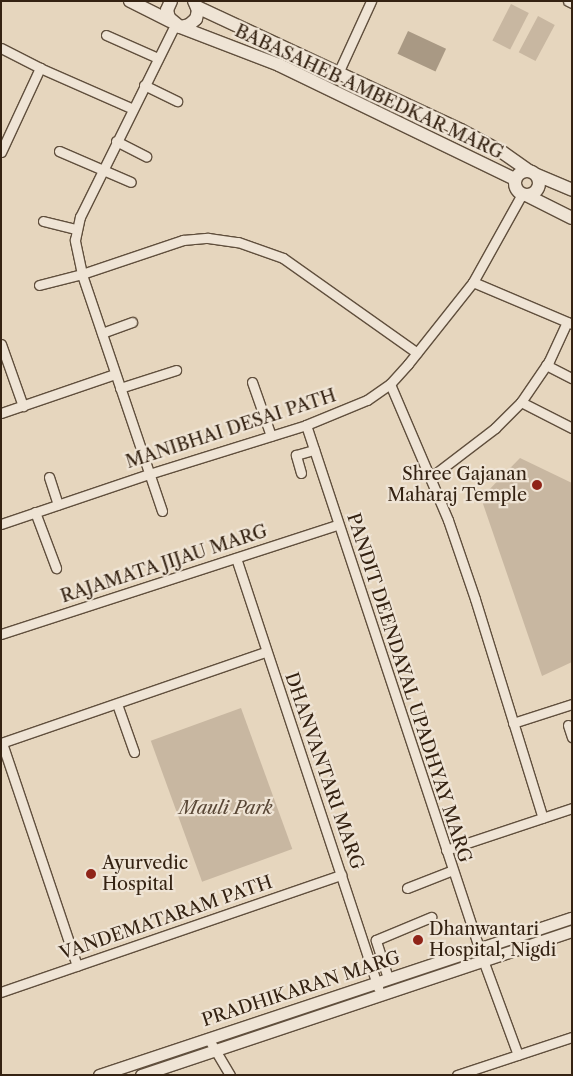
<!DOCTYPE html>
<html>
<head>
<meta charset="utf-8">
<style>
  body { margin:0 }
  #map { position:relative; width:573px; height:1076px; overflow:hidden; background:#e6d6be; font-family:"Libre Caslon Text",serif }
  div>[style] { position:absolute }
  .green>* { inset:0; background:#c8b7a1; transform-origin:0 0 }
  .water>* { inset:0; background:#a99984; transform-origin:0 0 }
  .roads { filter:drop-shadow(1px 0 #604f3d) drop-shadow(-1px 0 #604f3d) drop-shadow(0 1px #604f3d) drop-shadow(0 -1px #604f3d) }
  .minor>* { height:9px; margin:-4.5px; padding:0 4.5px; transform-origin:4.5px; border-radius:4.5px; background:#efe4d5 }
  .tertiary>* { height:11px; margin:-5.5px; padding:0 5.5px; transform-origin:5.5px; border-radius:5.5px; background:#efe4d5 }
  .secondary>* { height:12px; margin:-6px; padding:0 6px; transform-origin:6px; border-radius:6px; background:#efe4d5 }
  .secondary>.ring { margin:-6px; padding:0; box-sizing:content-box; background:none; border:12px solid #efe4d5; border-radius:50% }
  .dots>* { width:14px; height:14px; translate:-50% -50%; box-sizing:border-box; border:2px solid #efe4d5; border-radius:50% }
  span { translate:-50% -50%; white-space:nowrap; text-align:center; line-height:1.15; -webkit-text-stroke:4.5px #efe4d5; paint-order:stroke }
  .street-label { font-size:18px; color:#342212 }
  .poi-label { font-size:18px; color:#342212 }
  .right { translate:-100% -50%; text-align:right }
  .left { translate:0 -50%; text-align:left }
  .park-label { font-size:18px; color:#594736; font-style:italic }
  .frame { position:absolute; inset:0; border:2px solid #342212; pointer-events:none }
</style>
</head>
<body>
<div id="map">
  <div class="green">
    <div style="left:511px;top:4px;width:20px;height:41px;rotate:27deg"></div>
    <div style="left:538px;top:16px;width:19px;height:41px;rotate:28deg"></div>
    <div style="clip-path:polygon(520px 458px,572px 483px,572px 662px,542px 676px,481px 498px)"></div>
    <div style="left:241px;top:708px;width:150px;height:96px;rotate:70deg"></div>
  </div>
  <div class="water">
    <div style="left:408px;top:31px;width:42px;height:25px;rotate:25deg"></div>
  </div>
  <div class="roads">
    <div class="minor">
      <div style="left:568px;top:1px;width:4px;rotate:27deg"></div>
      <div style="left:106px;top:35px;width:57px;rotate:23.9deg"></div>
      <div style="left:1px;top:48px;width:44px;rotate:27.1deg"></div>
      <div style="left:40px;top:68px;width:99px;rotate:23.7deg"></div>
      <div style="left:339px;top:71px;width:77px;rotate:-65.4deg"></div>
      <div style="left:144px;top:85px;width:37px;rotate:26deg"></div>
      <div style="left:116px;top:141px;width:34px;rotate:27deg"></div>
      <div style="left:59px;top:151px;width:78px;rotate:23.3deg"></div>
      <div style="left:1px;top:152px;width:93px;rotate:-65.1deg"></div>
      <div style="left:43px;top:221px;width:34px;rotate:14deg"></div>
      <div style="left:473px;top:282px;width:108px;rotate:23deg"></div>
      <div style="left:39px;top:285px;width:44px;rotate:-14.3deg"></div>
      <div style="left:82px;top:274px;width:107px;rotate:-18.6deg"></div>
      <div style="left:183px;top:240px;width:25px;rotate:-5deg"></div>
      <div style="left:208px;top:238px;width:30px;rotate:8deg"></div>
      <div style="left:238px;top:242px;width:48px;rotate:19.6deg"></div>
      <div style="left:283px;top:258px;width:164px;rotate:35.3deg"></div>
      <div style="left:102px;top:333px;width:32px;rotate:-20deg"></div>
      <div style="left:1px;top:344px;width:66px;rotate:70.5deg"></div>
      <div style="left:546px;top:365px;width:29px;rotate:27deg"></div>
      <div style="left:252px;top:382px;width:57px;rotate:70.6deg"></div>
      <div style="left:390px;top:384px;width:148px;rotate:66.9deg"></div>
      <div style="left:448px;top:520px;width:83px;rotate:71.1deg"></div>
      <div style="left:475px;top:599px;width:229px;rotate:72.8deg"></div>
      <div style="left:120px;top:388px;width:59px;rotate:-17.8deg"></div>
      <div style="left:521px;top:402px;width:57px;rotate:27deg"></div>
      <div style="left:1px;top:413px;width:120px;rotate:-18.9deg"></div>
      <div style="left:306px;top:425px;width:564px;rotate:71.69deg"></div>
      <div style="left:483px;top:960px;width:101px;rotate:69.8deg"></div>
      <div style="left:301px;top:473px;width:19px;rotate:-106deg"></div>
      <div style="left:296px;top:455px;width:19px;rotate:-16deg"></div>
      <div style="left:49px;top:477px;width:29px;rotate:72deg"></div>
      <div style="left:431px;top:477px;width:81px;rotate:-37.4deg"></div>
      <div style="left:495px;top:428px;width:37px;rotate:-45deg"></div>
      <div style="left:521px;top:402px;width:50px;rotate:-55.7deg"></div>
      <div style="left:549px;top:361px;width:43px;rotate:-65.2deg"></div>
      <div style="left:162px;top:511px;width:250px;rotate:-108.7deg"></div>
      <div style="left:82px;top:274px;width:35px;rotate:-102deg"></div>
      <div style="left:75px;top:240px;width:24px;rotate:-78deg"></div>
      <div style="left:80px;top:217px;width:214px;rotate:-63.7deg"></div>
      <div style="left:35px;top:512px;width:60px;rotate:69.4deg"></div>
      <div style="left:1px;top:524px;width:156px;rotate:-18.7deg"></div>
      <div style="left:149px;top:474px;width:164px;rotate:-17.3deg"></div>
      <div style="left:306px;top:425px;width:66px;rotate:-22.3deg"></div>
      <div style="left:367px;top:400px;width:28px;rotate:-35deg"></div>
      <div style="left:390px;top:384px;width:27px;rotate:-48deg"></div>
      <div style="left:408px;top:364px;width:105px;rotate:-51.6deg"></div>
      <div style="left:473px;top:282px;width:101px;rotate:-60.9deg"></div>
      <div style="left:236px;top:558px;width:453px;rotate:71.7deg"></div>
      <div style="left:1px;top:634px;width:353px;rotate:-18deg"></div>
      <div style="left:117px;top:704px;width:51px;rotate:70.5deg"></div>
      <div style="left:513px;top:723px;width:62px;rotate:-17.9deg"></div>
      <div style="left:568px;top:725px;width:13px;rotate:72deg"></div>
      <div style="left:1px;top:743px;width:280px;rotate:-19deg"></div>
      <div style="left:2px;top:743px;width:235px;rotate:71.4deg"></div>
      <div style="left:446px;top:850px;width:133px;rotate:-18.4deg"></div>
      <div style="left:407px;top:888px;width:49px;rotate:-21.4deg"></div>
      <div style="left:388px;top:978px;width:40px;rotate:-108deg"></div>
      <div style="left:376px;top:940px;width:60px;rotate:-22.7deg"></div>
      <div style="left:1px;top:992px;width:360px;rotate:-19deg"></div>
      <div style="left:208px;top:1038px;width:43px;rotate:59.3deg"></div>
      <div style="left:457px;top:1075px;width:121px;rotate:-18.3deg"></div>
    </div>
    <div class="tertiary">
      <div style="left:99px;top:1075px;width:498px;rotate:-18.4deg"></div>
      <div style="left:141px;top:1075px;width:454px;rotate:-18.5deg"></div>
    </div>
    <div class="secondary">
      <div style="left:130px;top:1px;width:45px;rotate:26.6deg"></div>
      <div style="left:171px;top:1px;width:10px;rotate:114deg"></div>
      <div style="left:167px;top:10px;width:8px;rotate:76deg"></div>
      <div style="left:169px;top:18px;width:14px;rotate:39deg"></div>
      <div style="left:180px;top:27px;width:9px;rotate:-13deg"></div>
      <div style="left:189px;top:25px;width:9px;rotate:-41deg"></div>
      <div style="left:196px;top:19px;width:9px;rotate:-77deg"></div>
      <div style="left:198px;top:10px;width:10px;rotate:-114deg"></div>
      <div style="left:197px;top:7px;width:291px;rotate:25deg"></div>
      <div style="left:461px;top:130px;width:47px;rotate:28.2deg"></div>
      <div style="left:502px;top:152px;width:32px;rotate:35deg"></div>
      <div style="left:180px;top:27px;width:106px;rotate:21deg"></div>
      <div style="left:279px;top:65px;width:262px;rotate:25.8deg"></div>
      <div class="ring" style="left:515px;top:171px;width:12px;height:12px"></div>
      <div style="left:537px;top:175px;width:38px;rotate:23deg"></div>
      <div style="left:526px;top:195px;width:51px;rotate:26.6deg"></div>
    </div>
  </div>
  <div class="dots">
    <div style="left:537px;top:485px;background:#8f2418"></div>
    <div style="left:91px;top:874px;background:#8f2418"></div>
    <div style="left:418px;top:940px;background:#8f2418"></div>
  </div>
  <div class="street-label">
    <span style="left:369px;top:92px;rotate:25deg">BABASAHEB AMBEDKAR MARG</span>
    <span style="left:231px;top:429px;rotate:-18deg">MANIBHAI DESAI PATH</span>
    <span style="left:164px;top:564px;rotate:-18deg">RAJAMATA JIJAU MARG</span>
    <span style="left:409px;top:688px;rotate:72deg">PANDIT DEENDAYAL UPADHYAY MARG</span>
    <span style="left:324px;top:771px;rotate:71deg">DHANVANTARI MARG</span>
    <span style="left:166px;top:918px;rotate:-19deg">VANDEMATARAM PATH</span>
    <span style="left:301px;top:989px;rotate:-18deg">PRADHIKARAN MARG</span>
  </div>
  <div class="poi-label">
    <span class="right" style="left:527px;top:485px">Shree Gajanan<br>Maharaj Temple</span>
    <span class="left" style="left:102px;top:874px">Ayurvedic<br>Hospital</span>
    <span class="left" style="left:429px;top:940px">Dhanwantari<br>Hospital, Nigdi</span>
  </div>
  <div class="park-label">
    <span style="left:226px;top:808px">Mauli Park</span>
  </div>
  <div class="frame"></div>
</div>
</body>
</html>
